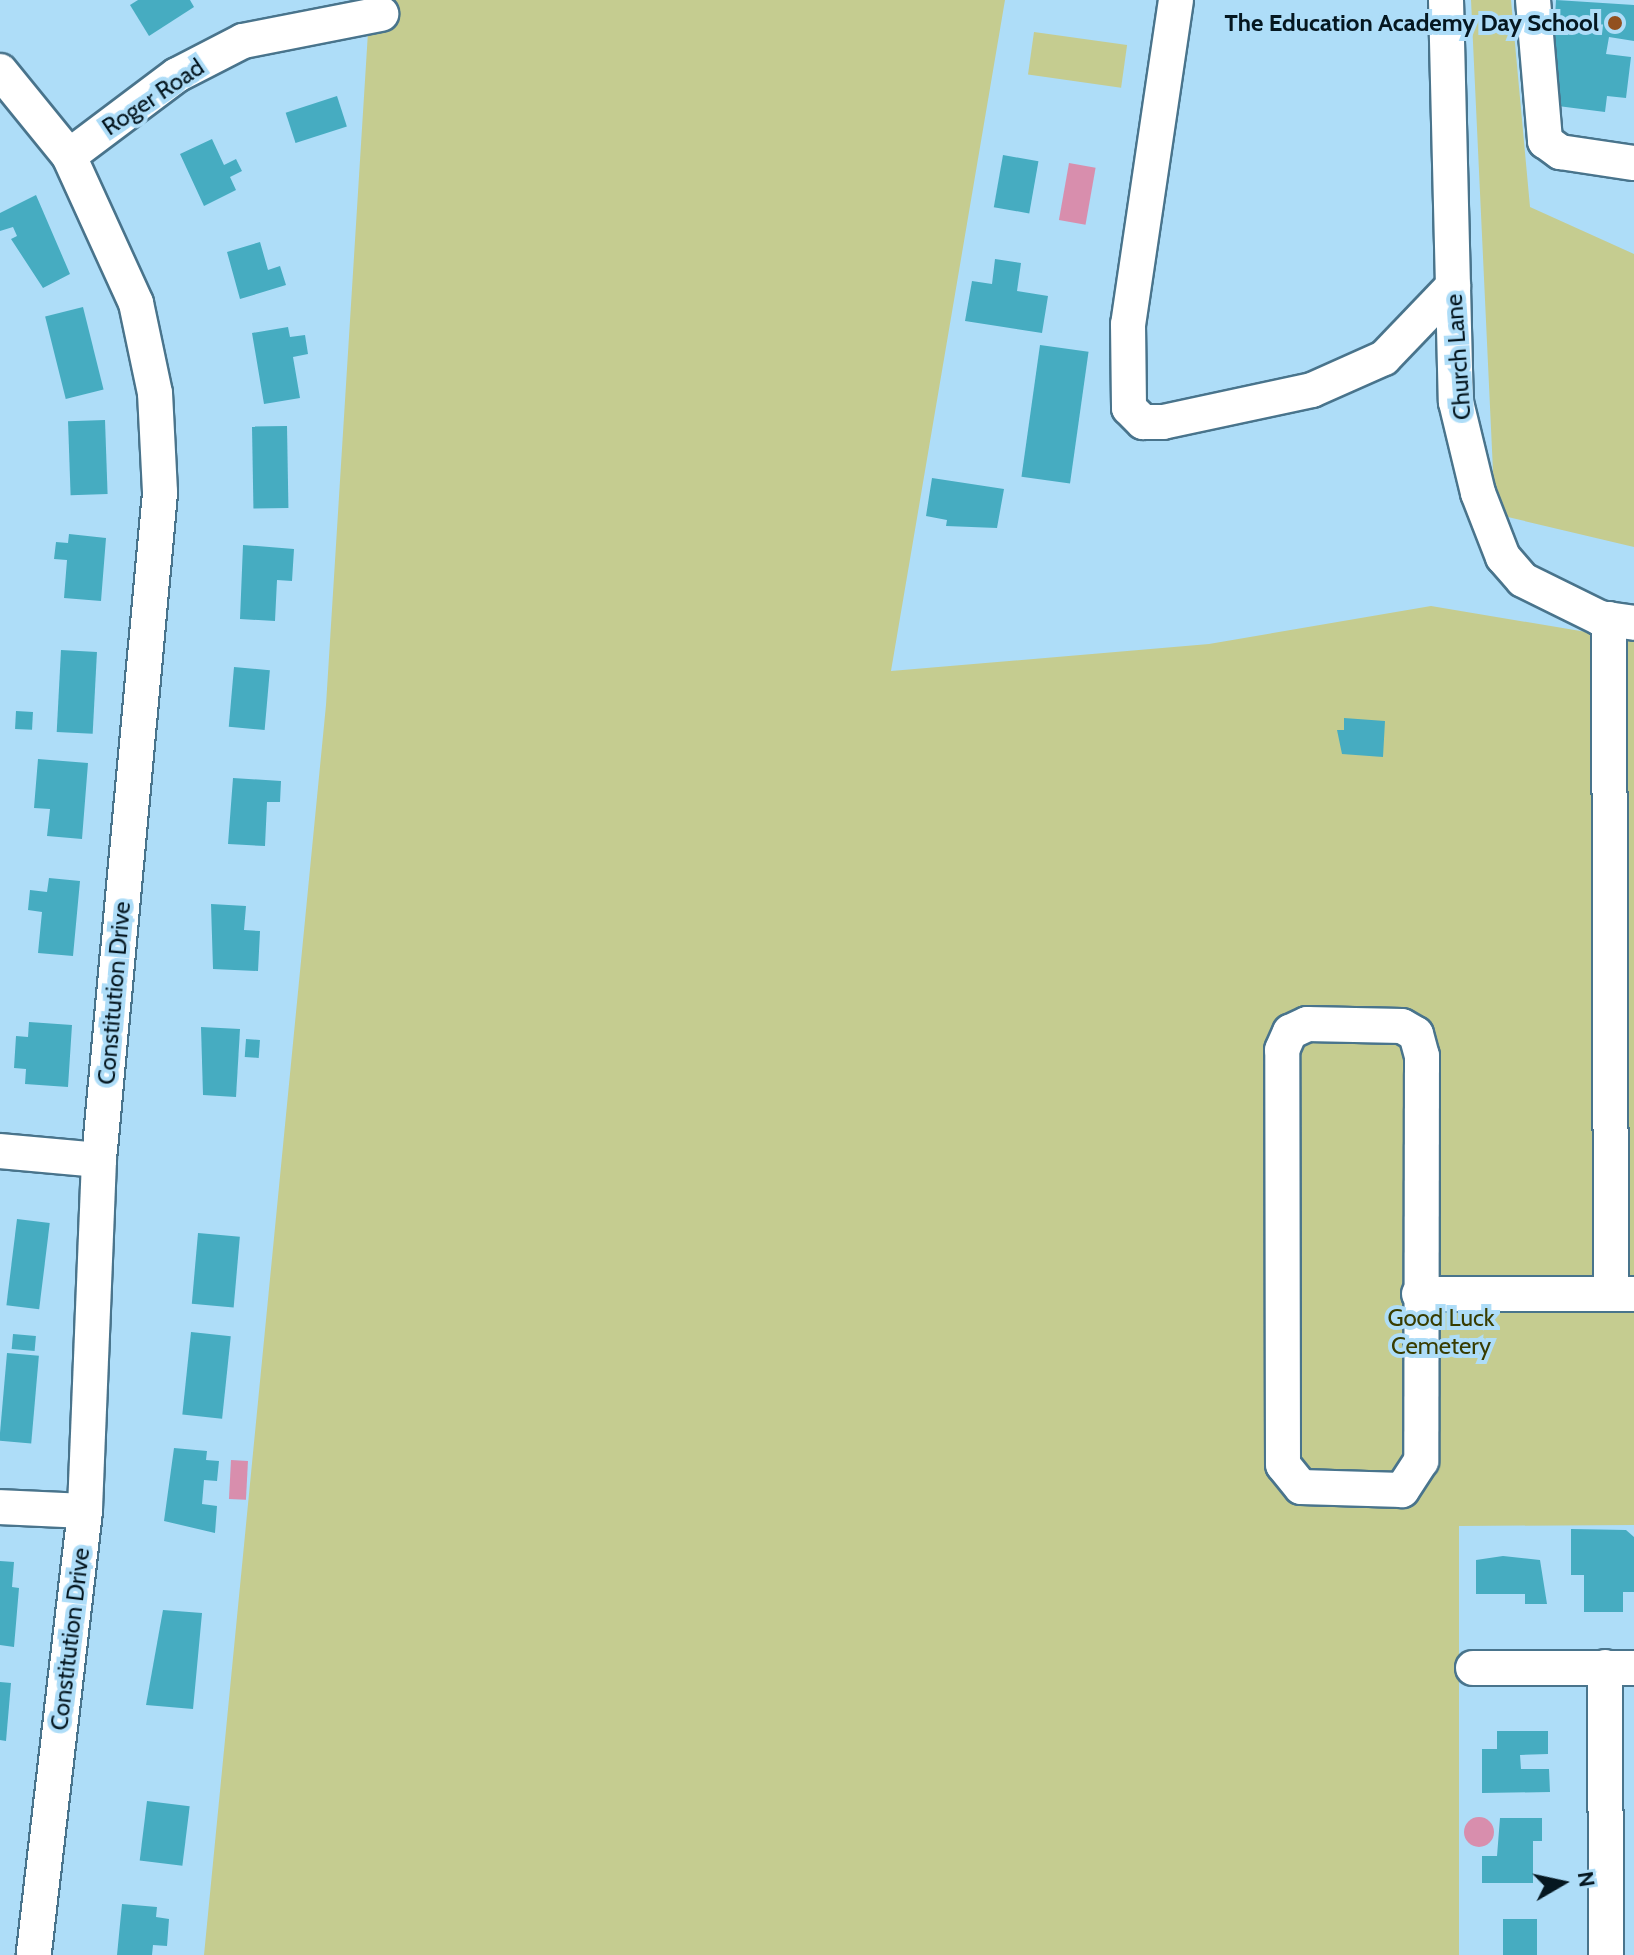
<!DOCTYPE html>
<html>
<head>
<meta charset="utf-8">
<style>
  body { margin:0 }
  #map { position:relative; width:1634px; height:1955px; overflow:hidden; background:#aeddf8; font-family:Cabin,sans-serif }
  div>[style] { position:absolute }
  .green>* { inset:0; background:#c5cc90; transform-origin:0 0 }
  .water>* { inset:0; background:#d88ead; transform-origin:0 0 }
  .round { border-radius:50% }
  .building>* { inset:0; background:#46acc1; transform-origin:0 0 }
  .roads { filter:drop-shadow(2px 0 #49748c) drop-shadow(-2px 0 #49748c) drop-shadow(0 2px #49748c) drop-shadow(0 -2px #49748c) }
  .minor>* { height:34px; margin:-17px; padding:0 17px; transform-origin:17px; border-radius:17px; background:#fff }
  .dots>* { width:22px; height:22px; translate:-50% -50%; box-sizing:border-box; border:4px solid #aeddf8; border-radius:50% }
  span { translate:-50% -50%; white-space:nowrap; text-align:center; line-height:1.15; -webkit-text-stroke:8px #aeddf8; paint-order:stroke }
  .poi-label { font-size:24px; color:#051720; font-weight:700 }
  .right { translate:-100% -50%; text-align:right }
  .street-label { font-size:24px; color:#051720 }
  .park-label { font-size:24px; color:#383c00 }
  .north { position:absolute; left:1522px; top:1843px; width:80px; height:80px; -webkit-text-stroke:6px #aeddf8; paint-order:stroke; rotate:81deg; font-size:22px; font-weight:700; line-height:32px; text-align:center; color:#051720 }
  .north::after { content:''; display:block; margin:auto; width:28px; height:36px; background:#051720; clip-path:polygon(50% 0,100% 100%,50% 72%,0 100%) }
</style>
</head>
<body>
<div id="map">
  <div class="green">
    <div style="clip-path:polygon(370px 0,1005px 0,891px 671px,1209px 644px,1431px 606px,1634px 640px,1634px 1525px,1459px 1526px,1459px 1955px,204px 1955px,326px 705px)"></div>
    <div style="clip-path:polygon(1471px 0,1511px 0,1530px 207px,1634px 254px,1634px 547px,1495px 514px)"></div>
    <div style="left:1034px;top:32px;width:94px;height:43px;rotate:8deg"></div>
  </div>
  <div class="water">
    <div style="left:1069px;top:163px;width:27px;height:58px;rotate:10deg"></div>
    <div style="left:231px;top:1460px;width:17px;height:39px;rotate:3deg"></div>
    <div class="round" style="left:1464px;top:1817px;width:30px;height:30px"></div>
  </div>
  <div class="building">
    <div style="clip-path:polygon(138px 0,190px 0,194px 7px,149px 36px,130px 5px)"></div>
    <div style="clip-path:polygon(1556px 0,1634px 5px,1634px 41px,1609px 37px,1606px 54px,1631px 57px,1626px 98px,1607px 96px,1605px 112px,1550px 105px)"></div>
    <div style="left:337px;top:96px;width:32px;height:54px;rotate:72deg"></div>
    <div style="clip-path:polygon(212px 139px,224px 165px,236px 159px,242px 171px,230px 177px,236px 190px,204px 206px,180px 154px)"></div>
    <div style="left:1003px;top:155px;width:36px;height:53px;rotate:10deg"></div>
    <div style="clip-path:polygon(36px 195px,70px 274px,43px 288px,11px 239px,17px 236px,13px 227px,0 231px,0 213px)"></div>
    <div style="clip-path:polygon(260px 242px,268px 270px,280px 266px,286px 285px,240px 299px,227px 252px)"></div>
    <div style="clip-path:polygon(995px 259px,1021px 263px,1017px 291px,1048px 296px,1042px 333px,965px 321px,972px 281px,992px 284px)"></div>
    <div style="left:83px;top:307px;width:85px;height:39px;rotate:76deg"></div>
    <div style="clip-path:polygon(288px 327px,290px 337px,305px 335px,308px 354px,293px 357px,300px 398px,264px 404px,252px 333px)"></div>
    <div style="left:1040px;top:345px;width:49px;height:133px;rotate:8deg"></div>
    <div style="left:105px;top:420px;width:74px;height:37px;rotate:88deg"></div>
    <div style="left:287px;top:426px;width:82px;height:35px;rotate:89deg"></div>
    <div style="clip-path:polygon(932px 478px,1004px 489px,997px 528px,946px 526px,947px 520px,926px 516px)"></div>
    <div style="clip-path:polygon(69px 534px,106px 538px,101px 601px,64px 598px,67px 560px,54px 559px,56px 542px,68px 543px)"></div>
    <div style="clip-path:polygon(243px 545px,294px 549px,292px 581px,277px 580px,275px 621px,240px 619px)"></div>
    <div style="left:61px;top:650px;width:36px;height:82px;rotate:3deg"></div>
    <div style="left:234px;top:667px;width:36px;height:60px;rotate:5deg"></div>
    <div style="left:16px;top:711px;width:17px;height:18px;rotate:3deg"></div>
    <div style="clip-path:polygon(1344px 718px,1385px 721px,1383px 757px,1342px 754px,1337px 730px,1344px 730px)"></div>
    <div style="clip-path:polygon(38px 759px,88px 763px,82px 839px,47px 836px,50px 809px,34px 808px)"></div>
    <div style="clip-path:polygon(233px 778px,281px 781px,280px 802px,267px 802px,265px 846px,228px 844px)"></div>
    <div style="clip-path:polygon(49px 878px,80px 881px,73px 956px,38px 953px,42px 912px,28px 910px,30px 890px,47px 892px)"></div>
    <div style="clip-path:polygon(211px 904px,246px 906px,244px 930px,260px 931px,258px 971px,213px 969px)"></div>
    <div style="clip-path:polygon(29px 1022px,72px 1025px,68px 1087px,25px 1084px,26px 1069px,14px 1068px,16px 1036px,28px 1037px)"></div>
    <div style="clip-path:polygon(201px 1027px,240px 1029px,236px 1097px,203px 1095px)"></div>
    <div style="left:246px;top:1039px;width:14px;height:18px;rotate:4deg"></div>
    <div style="left:17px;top:1219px;width:33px;height:87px;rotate:7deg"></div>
    <div style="left:198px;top:1233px;width:42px;height:71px;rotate:5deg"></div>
    <div style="left:191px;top:1332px;width:40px;height:83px;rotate:6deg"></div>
    <div style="left:13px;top:1334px;width:23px;height:15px;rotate:5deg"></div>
    <div style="left:7px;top:1353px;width:32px;height:88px;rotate:5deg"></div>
    <div style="clip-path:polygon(174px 1448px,207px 1451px,206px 1460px,219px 1461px,217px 1481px,204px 1480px,202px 1504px,217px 1506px,215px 1533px,164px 1521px)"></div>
    <div style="clip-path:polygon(1571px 1529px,1626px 1530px,1634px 1537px,1634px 1592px,1623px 1592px,1623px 1612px,1584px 1612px,1584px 1575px,1571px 1575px)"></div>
    <div style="clip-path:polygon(1503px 1556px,1540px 1560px,1547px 1604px,1525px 1604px,1525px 1594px,1476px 1594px,1476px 1560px)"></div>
    <div style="clip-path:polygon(0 1561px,14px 1562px,12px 1587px,19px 1588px,14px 1647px,0 1645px)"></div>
    <div style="clip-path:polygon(163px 1610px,202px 1613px,193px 1709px,146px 1705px)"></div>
    <div style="clip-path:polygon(0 1682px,11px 1683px,6px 1741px,0 1740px)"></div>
    <div style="clip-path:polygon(1497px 1731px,1548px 1731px,1548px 1754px,1520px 1755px,1521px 1769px,1549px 1769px,1550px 1792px,1482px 1793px,1482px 1749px,1497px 1749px)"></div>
    <div style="left:147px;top:1801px;width:43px;height:60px;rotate:7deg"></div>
    <div style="clip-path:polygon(1500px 1818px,1542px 1818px,1542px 1841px,1533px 1841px,1533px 1883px,1482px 1883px,1482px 1856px,1497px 1856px)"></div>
    <div style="clip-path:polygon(122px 1904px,157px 1907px,156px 1917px,169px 1919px,167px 1946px,153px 1945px,152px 1955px,117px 1955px)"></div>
    <div style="left:1503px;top:1919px;width:34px;height:36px"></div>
  </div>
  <div class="roads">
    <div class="minor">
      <div style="left:1176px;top:0;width:328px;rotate:98.4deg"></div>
      <div style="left:1128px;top:324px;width:84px;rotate:89.3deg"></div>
      <div style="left:1129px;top:408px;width:20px;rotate:45deg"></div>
      <div style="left:1143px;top:422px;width:20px"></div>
      <div style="left:1163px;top:422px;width:152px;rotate:-12.1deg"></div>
      <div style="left:1312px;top:390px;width:79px;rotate:-24deg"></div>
      <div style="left:1384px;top:358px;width:100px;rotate:-46.2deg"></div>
      <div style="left:1446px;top:0;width:402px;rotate:88.6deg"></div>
      <div style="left:1456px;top:402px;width:94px;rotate:76.4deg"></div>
      <div style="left:1478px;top:493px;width:69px;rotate:68.7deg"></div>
      <div style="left:1503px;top:557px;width:30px;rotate:49deg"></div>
      <div style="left:1523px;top:580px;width:86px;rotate:26.3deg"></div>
      <div style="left:1600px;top:618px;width:34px;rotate:8deg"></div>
      <div style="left:1533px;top:0;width:142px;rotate:85.1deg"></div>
      <div style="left:1545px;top:141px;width:19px;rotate:36deg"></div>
      <div style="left:1560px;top:152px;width:75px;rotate:8.5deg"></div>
      <div style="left:0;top:71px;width:109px;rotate:50.9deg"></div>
      <div style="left:69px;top:156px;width:162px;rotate:65.5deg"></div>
      <div style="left:136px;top:303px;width:92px;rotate:78.1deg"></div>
      <div style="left:155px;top:393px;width:100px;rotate:87.1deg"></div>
      <div style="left:160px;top:493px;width:670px;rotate:95.23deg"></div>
      <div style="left:99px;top:1160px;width:351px;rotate:92.3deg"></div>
      <div style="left:85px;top:1511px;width:447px;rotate:96.6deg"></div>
      <div style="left:69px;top:156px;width:135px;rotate:-36.9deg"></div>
      <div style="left:177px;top:75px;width:74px;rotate:-27.3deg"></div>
      <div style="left:243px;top:41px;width:141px;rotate:-11.1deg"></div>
      <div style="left:1609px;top:619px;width:675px;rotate:89.83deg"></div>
      <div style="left:1307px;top:1024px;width:95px;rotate:1.2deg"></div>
      <div style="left:1402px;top:1026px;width:16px;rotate:30deg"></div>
      <div style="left:1416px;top:1034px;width:23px;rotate:75deg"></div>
      <div style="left:1422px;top:1056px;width:405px;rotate:90.1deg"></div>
      <div style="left:1421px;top:1461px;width:35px;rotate:123deg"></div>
      <div style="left:1402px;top:1490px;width:101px;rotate:-178.3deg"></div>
      <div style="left:1301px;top:1487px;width:28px;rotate:-129deg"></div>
      <div style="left:1283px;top:1465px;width:415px;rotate:-90.1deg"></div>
      <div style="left:1282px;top:1050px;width:20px;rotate:-66deg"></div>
      <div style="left:1290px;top:1032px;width:19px;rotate:-25deg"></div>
      <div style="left:0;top:1151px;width:99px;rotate:5.2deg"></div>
      <div style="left:1419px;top:1294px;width:215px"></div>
      <div style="left:0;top:1507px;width:85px;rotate:2.7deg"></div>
      <div style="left:1605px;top:1667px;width:288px;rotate:89.8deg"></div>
      <div style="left:1473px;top:1668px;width:161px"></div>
    </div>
  </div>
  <div class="dots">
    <div style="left:1615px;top:23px;background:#92501f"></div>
  </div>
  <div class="poi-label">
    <span class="right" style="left:1599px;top:23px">The Education Academy Day School</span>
  </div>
  <div class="street-label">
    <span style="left:153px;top:97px;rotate:-34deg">Roger Road</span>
    <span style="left:1458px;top:357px;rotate:-94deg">Church Lane</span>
    <span style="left:114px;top:993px;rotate:-85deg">Constitution Drive</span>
    <span style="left:70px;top:1639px;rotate:-83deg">Constitution Drive</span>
  </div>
  <div class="park-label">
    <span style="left:1441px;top:1332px">Good Luck<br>Cemetery</span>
  </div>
  <div class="north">N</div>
</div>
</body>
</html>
